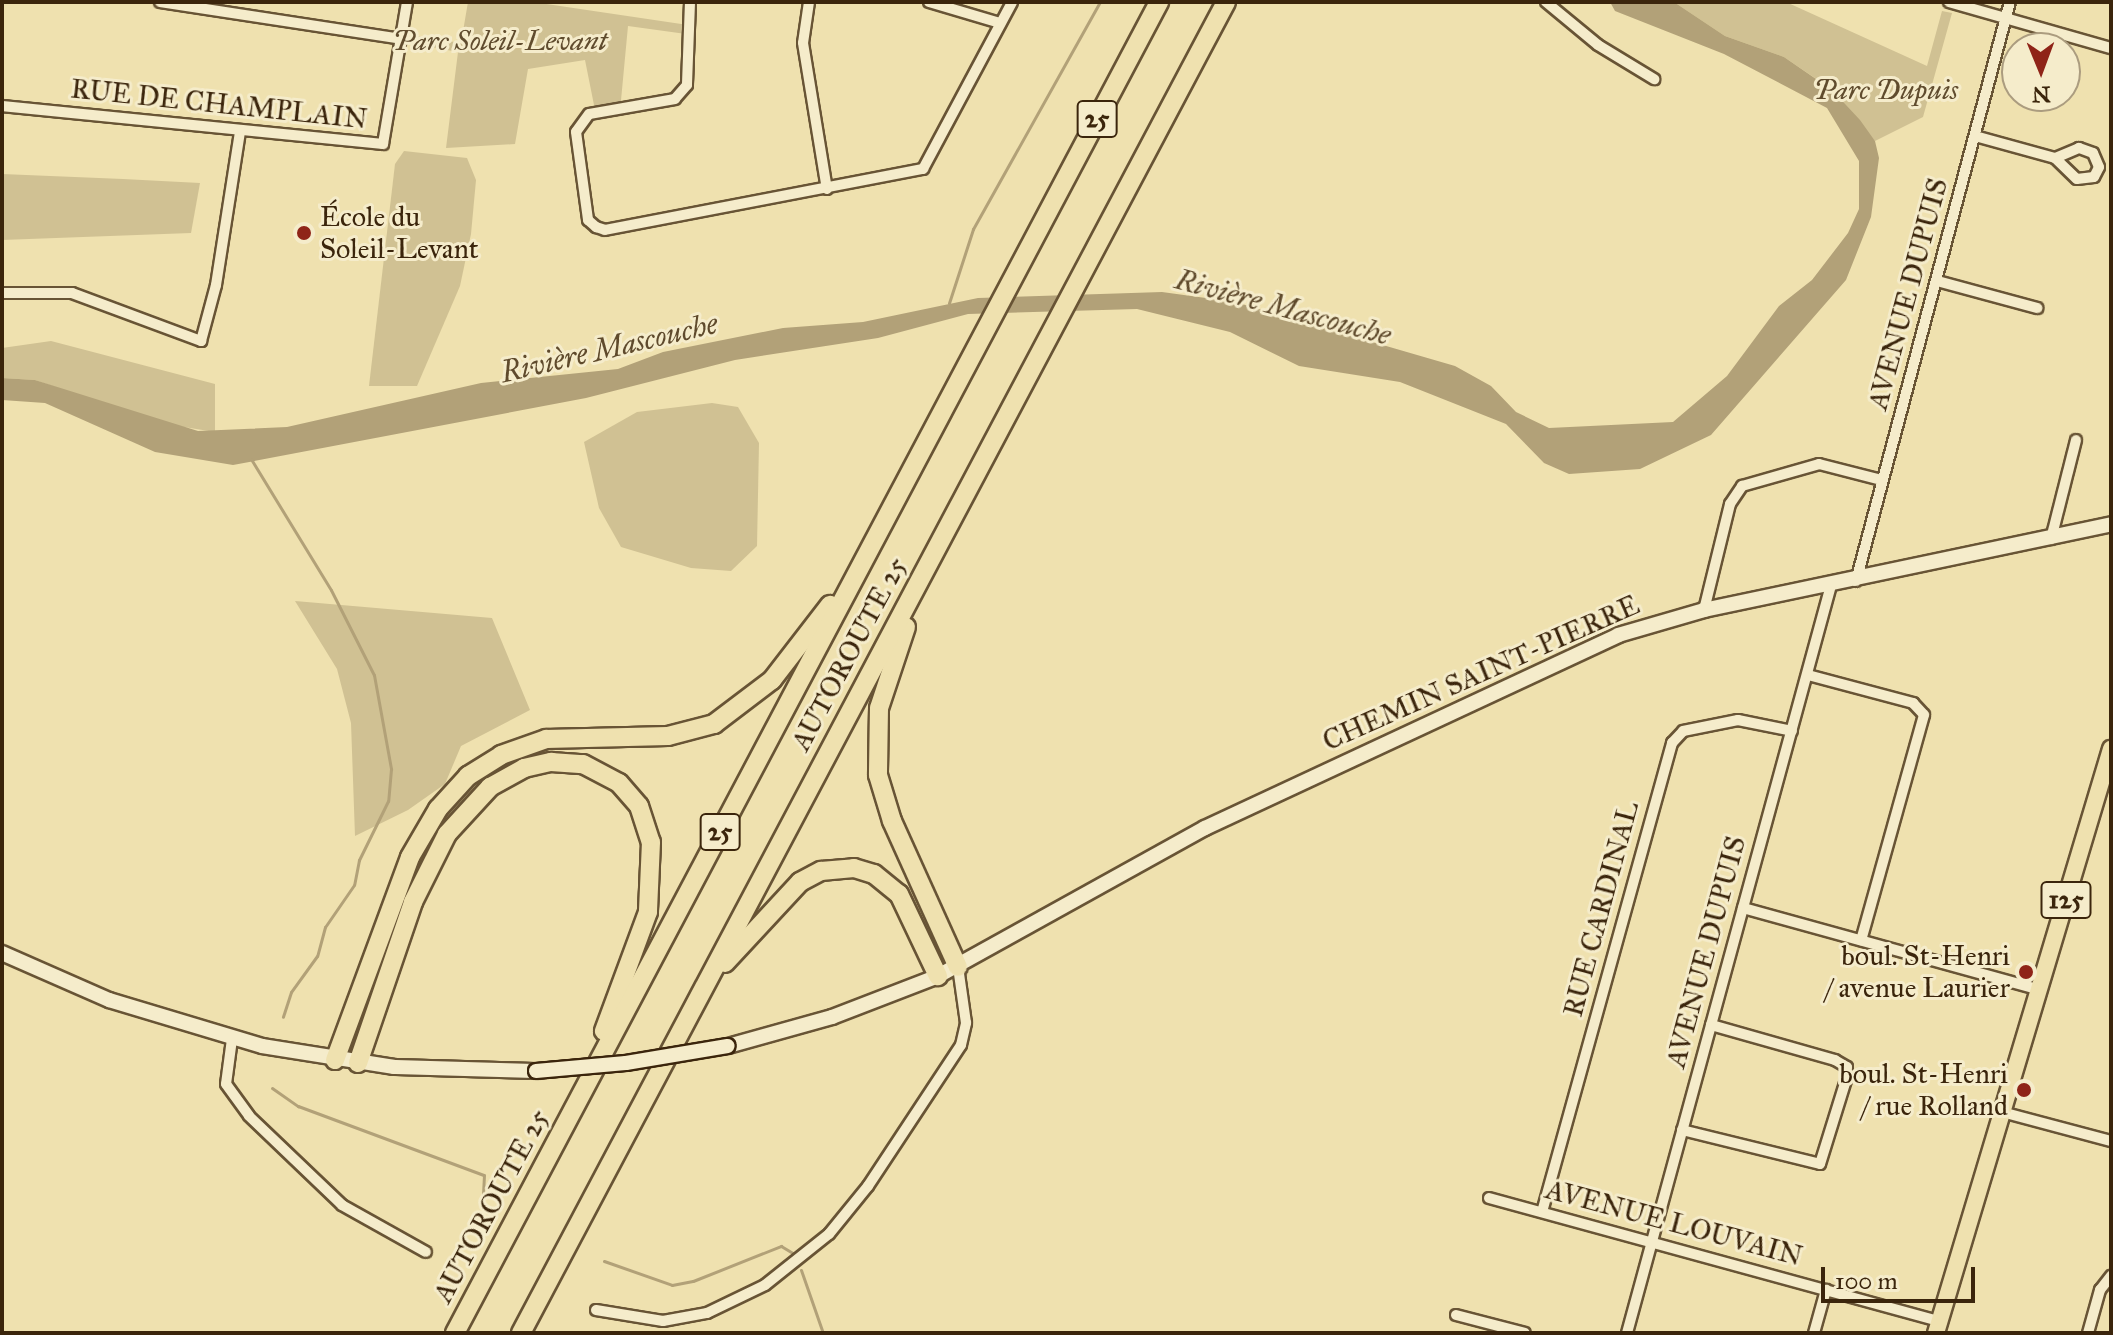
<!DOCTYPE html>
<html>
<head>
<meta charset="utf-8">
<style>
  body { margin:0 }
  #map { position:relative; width:2113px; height:1335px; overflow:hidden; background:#efe1af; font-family:"IM FELL Great Primer",serif }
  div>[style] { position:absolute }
  .green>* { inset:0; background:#d0c193 }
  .water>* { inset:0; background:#b2a178 }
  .stream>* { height:3px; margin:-1.5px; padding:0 1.5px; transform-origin:1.5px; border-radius:1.5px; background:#b2a178 }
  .roads { filter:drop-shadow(2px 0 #685435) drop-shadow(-2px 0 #685435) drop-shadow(0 2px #685435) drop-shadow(0 -2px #685435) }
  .street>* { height:10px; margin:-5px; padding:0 5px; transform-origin:5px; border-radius:5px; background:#f5eccb }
  .secondary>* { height:14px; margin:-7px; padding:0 7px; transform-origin:7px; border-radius:7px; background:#f5eccb }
  .primary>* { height:16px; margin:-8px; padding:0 8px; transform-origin:8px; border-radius:8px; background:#efe1af }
  .highway>* { height:18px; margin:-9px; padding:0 9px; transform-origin:9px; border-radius:9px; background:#efe1af }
  .bridges { filter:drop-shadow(2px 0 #3b250c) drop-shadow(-2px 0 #3b250c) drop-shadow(0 2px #3b250c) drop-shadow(0 -2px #3b250c) }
  .secondary-bridge>* { height:14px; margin:-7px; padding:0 7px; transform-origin:7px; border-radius:7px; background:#f5eccb }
  .dots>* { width:22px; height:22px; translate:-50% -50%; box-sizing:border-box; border:4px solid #f5eccb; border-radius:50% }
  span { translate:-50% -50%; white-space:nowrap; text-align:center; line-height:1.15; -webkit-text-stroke:6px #f5eccb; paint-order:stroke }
  .shield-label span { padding:2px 6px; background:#f5eccb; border:2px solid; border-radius:6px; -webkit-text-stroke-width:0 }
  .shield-label { font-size:26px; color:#3b250c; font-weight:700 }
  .park-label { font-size:28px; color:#604c2e; font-style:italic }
  .street-label { font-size:28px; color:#3b250c }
  .poi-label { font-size:28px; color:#3b250c }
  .left { translate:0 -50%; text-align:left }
  .right { translate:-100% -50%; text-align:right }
  .water-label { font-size:30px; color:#5f4a2c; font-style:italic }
  .frame { position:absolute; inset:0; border:4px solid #3b250c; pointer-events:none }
  .north { position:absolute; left:2001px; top:32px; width:80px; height:80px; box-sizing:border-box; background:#f5eccb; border:2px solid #ab9c7f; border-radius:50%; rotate:179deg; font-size:22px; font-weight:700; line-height:32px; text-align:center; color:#3b250c }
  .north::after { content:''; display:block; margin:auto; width:28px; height:36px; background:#8f2418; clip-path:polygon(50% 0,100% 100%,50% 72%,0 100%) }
  .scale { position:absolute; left:1821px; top:1267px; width:154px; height:36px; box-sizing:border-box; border:4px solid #3b250c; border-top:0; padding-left:10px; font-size:24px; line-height:28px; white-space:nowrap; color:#3b250c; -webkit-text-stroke:6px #f5eccb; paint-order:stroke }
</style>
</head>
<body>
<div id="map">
  <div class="green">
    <div style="clip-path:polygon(468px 2px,533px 2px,688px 25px,686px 34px,628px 26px,620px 111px,596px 115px,585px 60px,528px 69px,515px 144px,446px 148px,458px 52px,410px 43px,411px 35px,461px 43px)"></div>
    <div style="clip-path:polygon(1674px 2px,1786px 2px,1927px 66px,1942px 11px,1952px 13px,1923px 117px,1875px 141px,1831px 89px,1784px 57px,1725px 36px)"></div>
    <div style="clip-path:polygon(404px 151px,467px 158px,476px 180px,471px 234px,460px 286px,417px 386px,369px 386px,395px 164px)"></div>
    <div style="clip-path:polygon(2px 174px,123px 179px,200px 183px,191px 233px,2px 240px)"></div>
    <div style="clip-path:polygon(51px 341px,215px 384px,215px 432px,159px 423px,35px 380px,2px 378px,2px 348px)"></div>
    <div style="clip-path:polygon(712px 403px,738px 407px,759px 443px,757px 546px,731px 571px,691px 568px,621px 547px,599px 508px,584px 442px,637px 412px)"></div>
    <div style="clip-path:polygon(295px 601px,492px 618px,530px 710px,461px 746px,445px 784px,408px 810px,355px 836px,351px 723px,337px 669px)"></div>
  </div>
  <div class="water">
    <div style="clip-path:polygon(1610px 2px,1674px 2px,1725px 36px,1784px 57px,1832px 90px,1860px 120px,1875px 141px,1879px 158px,1871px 217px,1846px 280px,1711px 435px,1640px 469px,1569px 474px,1544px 463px,1506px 424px,1400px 382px,1299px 366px,1230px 332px,1137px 309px,968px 314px,878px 338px,735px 360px,586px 398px,233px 465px,155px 452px,45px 403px,2px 400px,2px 378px,35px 380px,198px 431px,287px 427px,481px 383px,618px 369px,663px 352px,783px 328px,863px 322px,978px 298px,1162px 292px,1235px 302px,1455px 366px,1491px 386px,1516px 412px,1549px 428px,1673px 422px,1727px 376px,1779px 306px,1812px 280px,1848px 233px,1859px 209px,1859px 161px,1827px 108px,1724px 54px,1615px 11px)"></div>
  </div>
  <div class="stream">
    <div style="left:949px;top:303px;width:78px;rotate:-72deg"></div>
    <div style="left:973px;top:229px;width:260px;rotate:-60.8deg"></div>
    <div style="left:251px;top:459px;width:153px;rotate:58.6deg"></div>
    <div style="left:331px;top:590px;width:95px;rotate:63.2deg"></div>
    <div style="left:374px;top:675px;width:96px;rotate:79.7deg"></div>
    <div style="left:391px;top:769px;width:32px;rotate:95deg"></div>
    <div style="left:388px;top:801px;width:66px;rotate:116.2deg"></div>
    <div style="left:359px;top:860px;width:25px;rotate:101deg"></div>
    <div style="left:354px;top:885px;width:51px;rotate:124.6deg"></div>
    <div style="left:325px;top:927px;width:30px;rotate:105deg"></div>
    <div style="left:317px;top:956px;width:44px;rotate:125.8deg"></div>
    <div style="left:291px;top:992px;width:26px;rotate:108deg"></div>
    <div style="left:272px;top:1088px;width:32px;rotate:35deg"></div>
    <div style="left:298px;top:1106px;width:198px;rotate:20.4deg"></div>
    <div style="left:484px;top:1175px;width:20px;rotate:93deg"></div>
    <div style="left:604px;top:1261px;width:72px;rotate:19.4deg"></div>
    <div style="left:672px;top:1285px;width:21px;rotate:-11deg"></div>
    <div style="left:693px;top:1281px;width:95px;rotate:-21.7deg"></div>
    <div style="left:781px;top:1246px;width:17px;rotate:31deg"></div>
    <div style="left:801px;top:1270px;width:67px;rotate:70.8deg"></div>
  </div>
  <div class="roads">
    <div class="street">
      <div style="left:160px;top:2px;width:244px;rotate:8.7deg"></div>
      <div style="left:690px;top:2px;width:83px;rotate:92.1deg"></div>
      <div style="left:687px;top:85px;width:18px;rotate:131deg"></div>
      <div style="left:675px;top:99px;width:87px;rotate:170.1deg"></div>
      <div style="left:589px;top:114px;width:22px;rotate:126deg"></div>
      <div style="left:576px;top:132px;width:89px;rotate:82.2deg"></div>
      <div style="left:588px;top:220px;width:11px;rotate:41deg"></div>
      <div style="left:596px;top:227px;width:9px;rotate:18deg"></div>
      <div style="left:605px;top:230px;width:324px;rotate:-10.9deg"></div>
      <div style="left:923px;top:169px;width:189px;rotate:-61.9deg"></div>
      <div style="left:809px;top:2px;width:41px;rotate:98.3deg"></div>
      <div style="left:803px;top:43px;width:148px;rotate:80.7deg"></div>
      <div style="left:929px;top:2px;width:74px;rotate:16.5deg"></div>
      <div style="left:1546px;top:2px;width:67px;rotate:39.6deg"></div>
      <div style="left:1598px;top:45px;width:66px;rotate:31.3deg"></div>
      <div style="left:1949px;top:2px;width:168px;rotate:15.9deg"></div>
      <div style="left:2px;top:106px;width:383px;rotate:5.7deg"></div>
      <div style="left:383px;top:144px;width:144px;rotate:-80.4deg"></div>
      <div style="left:1975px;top:136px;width:83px;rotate:15.4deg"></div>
      <div style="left:2055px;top:158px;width:30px;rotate:44deg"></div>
      <div style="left:2077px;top:179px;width:17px;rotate:-7deg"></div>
      <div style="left:2094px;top:177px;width:11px;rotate:-63deg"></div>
      <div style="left:2099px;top:167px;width:15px;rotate:-113deg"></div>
      <div style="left:2093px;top:153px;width:15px;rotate:-160deg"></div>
      <div style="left:2079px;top:148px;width:26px;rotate:157deg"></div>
      <div style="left:1937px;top:281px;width:104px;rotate:15.1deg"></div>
      <div style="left:2px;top:293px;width:70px"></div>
      <div style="left:72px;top:293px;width:138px;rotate:20.4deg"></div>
      <div style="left:201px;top:341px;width:58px;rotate:-75deg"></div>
      <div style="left:216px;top:285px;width:155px;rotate:-81.1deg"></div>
      <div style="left:2051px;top:539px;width:102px;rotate:-75.8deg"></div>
      <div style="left:1856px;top:581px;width:599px;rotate:-75.11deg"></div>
      <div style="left:1704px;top:610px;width:109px;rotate:-76.2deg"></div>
      <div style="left:1730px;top:504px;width:22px;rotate:-56deg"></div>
      <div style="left:1742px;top:486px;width:80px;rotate:-15.9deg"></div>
      <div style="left:1819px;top:464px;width:65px;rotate:14.3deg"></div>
      <div style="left:1808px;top:675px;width:109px;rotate:14.9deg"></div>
      <div style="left:1913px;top:703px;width:16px;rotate:47deg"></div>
      <div style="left:1924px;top:715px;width:234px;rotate:105.6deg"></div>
      <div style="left:1743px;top:908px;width:306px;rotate:15.4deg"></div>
      <div style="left:232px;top:1039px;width:45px;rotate:97.6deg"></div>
      <div style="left:226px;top:1084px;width:39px;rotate:54deg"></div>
      <div style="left:249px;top:1116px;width:129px;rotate:43.7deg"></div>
      <div style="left:342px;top:1205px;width:96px;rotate:29.2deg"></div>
      <div style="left:2002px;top:1112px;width:113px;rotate:14.9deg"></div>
      <div style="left:1682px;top:1130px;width:142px;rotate:13.8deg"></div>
      <div style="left:1820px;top:1164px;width:88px;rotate:-72.8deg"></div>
      <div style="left:1846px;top:1080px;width:13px;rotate:-86deg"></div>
      <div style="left:1847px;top:1067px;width:14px;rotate:-150deg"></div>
      <div style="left:1835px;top:1060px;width:129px;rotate:-164.2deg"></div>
      <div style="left:1489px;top:1198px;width:467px;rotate:15.3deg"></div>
      <div style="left:1542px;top:1212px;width:487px;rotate:-74.5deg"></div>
      <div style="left:1672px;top:743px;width:16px;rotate:-47deg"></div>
      <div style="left:1683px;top:731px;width:56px;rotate:-11.3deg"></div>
      <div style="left:1738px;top:720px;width:55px;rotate:11.5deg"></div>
      <div style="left:596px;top:1310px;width:68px;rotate:9.3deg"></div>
      <div style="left:663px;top:1321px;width:45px;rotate:-10.3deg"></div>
      <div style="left:707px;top:1313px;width:64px;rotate:-25.8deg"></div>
      <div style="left:765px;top:1285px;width:82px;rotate:-38.6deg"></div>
      <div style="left:829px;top:1234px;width:62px;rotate:-50.9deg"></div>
      <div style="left:868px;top:1186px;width:169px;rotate:-56.6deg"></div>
      <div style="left:961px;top:1045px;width:23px;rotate:-77deg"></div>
      <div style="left:966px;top:1023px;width:57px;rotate:-98.1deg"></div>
      <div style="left:1456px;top:1315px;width:71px;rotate:14.6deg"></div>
      <div style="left:1627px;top:1333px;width:775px;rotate:-74.74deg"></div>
      <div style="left:1814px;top:1333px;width:45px;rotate:-74.4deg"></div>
      <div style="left:2088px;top:1333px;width:45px;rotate:-74.4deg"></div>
      <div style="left:2100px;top:1290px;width:18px;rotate:-52deg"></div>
    </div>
    <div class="secondary">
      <div style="left:2px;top:953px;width:117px;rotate:23.7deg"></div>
      <div style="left:109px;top:1000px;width:160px;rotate:16.7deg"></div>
      <div style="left:262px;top:1046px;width:134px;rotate:9deg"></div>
      <div style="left:394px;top:1067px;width:142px;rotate:1.6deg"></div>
      <div style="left:728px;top:1046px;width:108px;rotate:-15.6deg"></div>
      <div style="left:832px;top:1017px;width:114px;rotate:-21.1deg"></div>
      <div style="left:938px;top:976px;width:305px;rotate:-29deg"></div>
      <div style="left:1205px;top:828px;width:456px;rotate:-25deg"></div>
      <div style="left:1618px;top:635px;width:90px;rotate:-16.2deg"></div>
      <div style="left:1704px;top:610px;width:416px;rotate:-11.9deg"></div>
    </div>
    <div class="primary">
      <div style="left:1936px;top:1333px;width:610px;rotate:-73.32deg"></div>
    </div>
    <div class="highway">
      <div style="left:906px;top:627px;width:85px;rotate:108.4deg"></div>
      <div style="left:879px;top:708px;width:67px;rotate:90.9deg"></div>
      <div style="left:878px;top:775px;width:48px;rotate:73.1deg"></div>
      <div style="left:892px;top:821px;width:160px;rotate:65.7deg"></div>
      <div style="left:725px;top:963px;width:110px;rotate:-47.2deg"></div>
      <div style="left:800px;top:882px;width:24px;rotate:-28deg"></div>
      <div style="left:821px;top:871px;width:33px;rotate:-5deg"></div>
      <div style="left:854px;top:868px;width:21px;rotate:17deg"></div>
      <div style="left:874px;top:874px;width:32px;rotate:39deg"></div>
      <div style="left:899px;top:894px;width:91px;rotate:64.6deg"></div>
      <div style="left:335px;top:1060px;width:216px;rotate:-69.7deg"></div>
      <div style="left:410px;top:857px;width:56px;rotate:-59.7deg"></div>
      <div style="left:438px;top:809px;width:45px;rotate:-47.7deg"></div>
      <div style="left:468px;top:776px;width:39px;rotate:-32deg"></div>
      <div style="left:501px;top:755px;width:48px;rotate:-19.6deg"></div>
      <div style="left:546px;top:739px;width:122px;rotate:-1.4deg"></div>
      <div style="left:668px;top:736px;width:48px;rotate:-14.6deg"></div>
      <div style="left:714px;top:724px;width:73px;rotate:-37.2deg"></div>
      <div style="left:772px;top:680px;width:95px;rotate:-52.3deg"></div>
      <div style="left:358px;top:1063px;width:170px;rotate:-71.1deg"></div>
      <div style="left:413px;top:902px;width:76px;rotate:-63.4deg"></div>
      <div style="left:447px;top:834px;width:64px;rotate:-47.5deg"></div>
      <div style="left:490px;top:787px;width:39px;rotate:-29deg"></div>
      <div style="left:524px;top:768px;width:28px;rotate:-13deg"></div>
      <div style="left:551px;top:762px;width:32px;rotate:4deg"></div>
      <div style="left:583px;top:764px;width:41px;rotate:27.8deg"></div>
      <div style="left:619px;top:783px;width:30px;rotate:49deg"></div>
      <div style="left:639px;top:806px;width:38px;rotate:72deg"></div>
      <div style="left:651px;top:842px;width:70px;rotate:92.5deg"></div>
      <div style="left:648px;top:912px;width:127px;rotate:110.3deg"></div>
      <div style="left:455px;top:1333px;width:1506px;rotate:-62.12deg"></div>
      <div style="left:521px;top:1333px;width:1506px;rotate:-62.09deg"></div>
    </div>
  </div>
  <div class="bridges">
    <div class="secondary-bridge">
      <div style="left:536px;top:1071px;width:90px;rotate:-5.1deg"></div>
      <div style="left:626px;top:1063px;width:103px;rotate:-9.5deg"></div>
    </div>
  </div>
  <div class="dots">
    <div style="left:304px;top:233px;background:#8f2418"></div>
    <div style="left:2026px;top:972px;background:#8f2418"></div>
    <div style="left:2024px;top:1090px;background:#8f2418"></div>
  </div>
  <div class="shield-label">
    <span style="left:1097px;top:119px">25</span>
    <span style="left:720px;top:832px">25</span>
    <span style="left:2066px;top:900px">125</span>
  </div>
  <div class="park-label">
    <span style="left:500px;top:41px">Parc Soleil-Levant</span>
    <span style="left:1886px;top:90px">Parc Dupuis</span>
  </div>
  <div class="street-label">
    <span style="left:219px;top:104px;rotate:6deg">RUE DE CHAMPLAIN</span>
    <span style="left:1908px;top:294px;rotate:-75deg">AVENUE DUPUIS</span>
    <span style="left:849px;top:654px;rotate:-62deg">AUTOROUTE 25</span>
    <span style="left:1481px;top:673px;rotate:-24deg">CHEMIN SAINT-PIERRE</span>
    <span style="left:1601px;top:909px;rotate:-75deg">RUE CARDINAL</span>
    <span style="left:1706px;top:952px;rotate:-75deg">AVENUE DUPUIS</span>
    <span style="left:491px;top:1206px;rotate:-62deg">AUTOROUTE 25</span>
    <span style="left:1674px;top:1223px;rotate:15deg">AVENUE LOUVAIN</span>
  </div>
  <div class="poi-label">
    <span class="left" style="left:320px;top:233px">École du<br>Soleil-Levant</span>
    <span class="right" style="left:2010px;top:972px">boul. St-Henri<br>/ avenue Laurier</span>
    <span class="right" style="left:2008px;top:1090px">boul. St-Henri<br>/ rue Rolland</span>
  </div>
  <div class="water-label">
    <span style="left:1283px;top:307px;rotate:15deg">Rivière Mascouche</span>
    <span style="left:609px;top:348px;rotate:-13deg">Rivière Mascouche</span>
  </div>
  <div class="frame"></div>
  <div class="north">N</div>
  <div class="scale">100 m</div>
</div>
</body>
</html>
